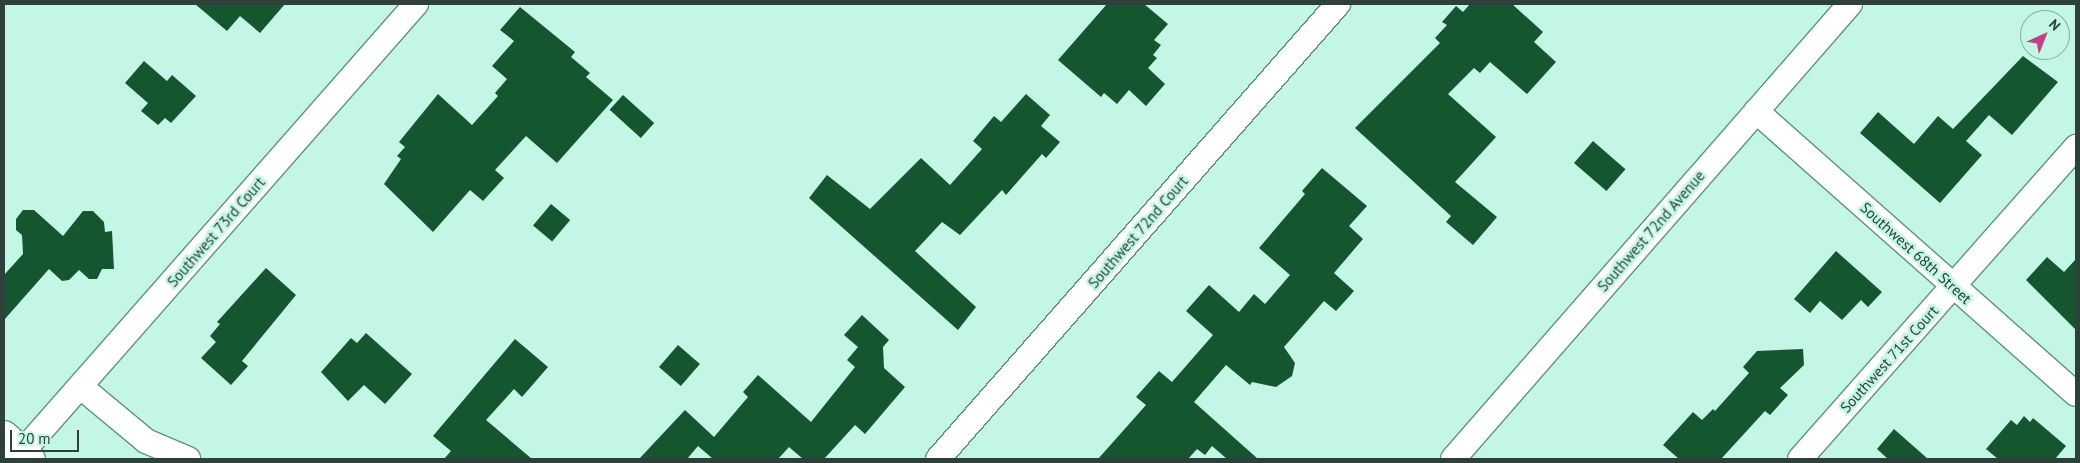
<!DOCTYPE html>
<html>
<head>
<meta charset="utf-8">
<style>
  body { margin:0 }
  #map { position:relative; width:2080px; height:463px; overflow:hidden; background:#c3f6e5; font-family:"PT Sans",sans-serif }
  div>[style] { position:absolute }
  .building>* { inset:0; background:#15552f; transform-origin:0 0 }
  .roads { filter:drop-shadow(1px 0 #639384) drop-shadow(-1px 0 #639384) drop-shadow(0 1px #639384) drop-shadow(0 -1px #639384) }
  .minor>* { height:24px; margin:-12px; padding:0 12px; transform-origin:12px; border-radius:12px; background:#fff }
  .major>* { height:28px; margin:-14px; padding:0 14px; transform-origin:14px; border-radius:14px; background:#fff }
  span { translate:-50% -50%; white-space:nowrap; text-align:center; line-height:1.15; -webkit-text-stroke:5px #c3f6e5; paint-order:stroke }
  .street-label { font-size:15px; color:#2d413a }
  .frame { position:absolute; inset:0; border:5px solid #2d413a; pointer-events:none }
  .north { position:absolute; left:2020px; top:10px; width:50px; height:50px; box-sizing:border-box; background:#c3f6e5; border:1px solid #87aea1; border-radius:50%; rotate:44deg; font-size:14px; font-weight:700; line-height:20px; text-align:center; color:#2d413a }
  .north::after { content:''; display:block; margin:auto; width:18px; height:22px; background:#c44083; clip-path:polygon(50% 0,100% 100%,50% 72%,0 100%) }
  .scale { position:absolute; left:10px; top:430px; width:69px; height:22px; box-sizing:border-box; border:2px solid #2d413a; border-top:0; padding-left:6px; font-size:15px; line-height:18px; white-space:nowrap; color:#2d413a; -webkit-text-stroke:4px #c3f6e5; paint-order:stroke }
</style>
</head>
<body>
<div id="map">
  <div class="building">
    <div style="clip-path:polygon(195px 4px,285px 4px,260px 33px,240px 16px,227px 31px)"></div>
    <div style="clip-path:polygon(1107px 4px,1144px 4px,1168px 24px,1154px 40px,1161px 45px,1153px 55px,1157px 58px,1148px 68px,1165px 84px,1146px 106px,1129px 90px,1117px 104px,1104px 93px,1101px 97px,1058px 60px)"></div>
    <div style="clip-path:polygon(1470px 4px,1512px 4px,1543px 32px,1534px 42px,1556px 62px,1527px 94px,1490px 62px,1480px 73px,1474px 68px,1448px 94px,1496px 137px,1455px 182px,1497px 217px,1473px 245px,1446px 222px,1451px 216px,1355px 128px,1440px 43px,1435px 38px,1447px 25px,1442px 22px,1456px 6px,1463px 12px)"></div>
    <div style="clip-path:polygon(520px 7px,575px 52px,571px 57px,590px 73px,586px 77px,613px 100px,557px 163px,526px 136px,495px 170px,504px 178px,483px 201px,470px 190px,433px 232px,384px 184px,401px 159px,397px 156px,405px 147px,399px 142px,438px 94px,472px 125px,498px 96px,495px 93px,507px 79px,492px 66px,514px 41px,500px 30px)"></div>
    <div style="clip-path:polygon(2023px 56px,2058px 82px,2012px 135px,1989px 115px,1966px 141px,1982px 155px,1940px 203px,1860px 133px,1878px 112px,1914px 144px,1938px 116px,1953px 129px)"></div>
    <div style="clip-path:polygon(144px 61px,167px 81px,172px 75px,196px 96px,171px 123px,165px 118px,158px 125px,141px 111px,148px 103px,125px 83px)"></div>
    <div style="clip-path:polygon(1026px 94px,1050px 115px,1041px 126px,1060px 142px,1046px 158px,1042px 154px,1006px 195px,1002px 190px,960px 235px,942px 222px,915px 251px,976px 307px,958px 330px,809px 198px,827px 175px,870px 209px,921px 158px,950px 185px,982px 149px,973px 141px,994px 116px,1001px 122px)"></div>
    <div style="left:623px;top:95px;width:42px;height:20px;rotate:42deg"></div>
    <div style="left:1593px;top:141px;width:43px;height:29px;rotate:41deg"></div>
    <div style="clip-path:polygon(1322px 168px,1367px 206px,1349px 226px,1363px 239px,1334px 273px,1354px 291px,1336px 311px,1324px 301px,1284px 347px,1295px 363px,1292px 376px,1276px 387px,1252px 382px,1250px 385px,1226px 365px,1194px 402px,1258px 459px,1227px 459px,1212px 446px,1205px 455px,1197px 449px,1188px 459px,1098px 459px,1146px 405px,1136px 397px,1159px 371px,1172px 382px,1213px 335px,1186px 311px,1209px 285px,1239px 312px,1254px 294px,1265px 304px,1290px 275px,1259px 248px,1305px 194px,1302px 191px)"></div>
    <div style="left:551px;top:204px;width:25px;height:28px;rotate:40deg"></div>
    <div style="clip-path:polygon(23px 210px,34px 210px,63px 236px,83px 211px,93px 211px,104px 222px,105px 232px,112px 231px,114px 269px,102px 269px,97px 279px,89px 279px,79px 270px,69px 280px,62px 281px,49px 269px,4px 320px,4px 275px,23px 254px,22px 235px,16px 230px,16px 219px)"></div>
    <div style="clip-path:polygon(1836px 251px,1882px 292px,1868px 307px,1861px 300px,1842px 320px,1820px 301px,1810px 313px,1794px 299px)"></div>
    <div style="clip-path:polygon(2047px 257px,2064px 272px,2076px 259px,2076px 330px,2026px 280px)"></div>
    <div style="clip-path:polygon(266px 268px,296px 295px,242px 361px,248px 366px,231px 385px,201px 358px,216px 342px,210px 336px,220px 324px,217px 322px)"></div>
    <div style="clip-path:polygon(862px 315px,889px 340px,883px 347px,884px 368px,905px 387px,865px 434px,855px 425px,824px 459px,803px 459px,789px 447px,778px 459px,713px 459px,698px 446px,687px 459px,639px 459px,685px 410px,714px 437px,748px 397px,743px 392px,758px 375px,811px 422px,855px 367px,847px 360px,858px 347px,844px 335px)"></div>
    <div style="clip-path:polygon(366px 333px,412px 374px,385px 404px,364px 385px,348px 401px,321px 372px,351px 338px,357px 343px)"></div>
    <div style="clip-path:polygon(515px 339px,548px 367px,522px 397px,514px 389px,486px 420px,532px 459px,444px 459px,451px 451px,433px 436px)"></div>
    <div style="left:678px;top:345px;width:29px;height:29px;rotate:41deg"></div>
    <div style="clip-path:polygon(1803px 349px,1804px 365px,1780px 388px,1788px 395px,1770px 415px,1765px 411px,1721px 459px,1679px 459px,1663px 445px,1693px 412px,1702px 420px,1713px 409px,1715px 411px,1749px 373px,1743px 367px,1757px 351px)"></div>
    <div style="clip-path:polygon(2024px 416px,2030px 422px,2033px 418px,2066px 446px,2055px 459px,1998px 459px,1986px 449px,2011px 420px,2017px 425px)"></div>
    <div style="clip-path:polygon(1894px 429px,1928px 459px,1888px 459px,1877px 449px)"></div>
  </div>
  <div class="roads">
    <div class="minor">
      <div style="left:1756px;top:111px;width:427px;rotate:41.5deg"></div>
      <div style="left:81px;top:387px;width:85px;rotate:39.7deg"></div>
      <div style="left:146px;top:441px;width:46px;rotate:23.2deg"></div>
      <div style="left:16px;top:459px;width:606px;rotate:-48.68deg"></div>
      <div style="left:938px;top:459px;width:606px;rotate:-48.68deg"></div>
      <div style="left:1453px;top:459px;width:604px;rotate:-48.89deg"></div>
      <div style="left:1800px;top:459px;width:417px;rotate:-48.5deg"></div>
    </div>
    <div class="major">
      <div style="left:4px;top:435px;width:36px;rotate:42deg"></div>
    </div>
  </div>
  <div class="street-label">
    <span style="left:1651px;top:231px;rotate:-49deg">Southwest 72nd Avenue</span>
    <span style="left:216px;top:232px;rotate:-49deg">Southwest 73rd Court</span>
    <span style="left:1138px;top:232px;rotate:-49deg">Southwest 72nd Court</span>
    <span style="left:1916px;top:253px;rotate:42deg">Southwest 68th Street</span>
    <span style="left:1889px;top:359px;rotate:-48deg">Southwest 71st Court</span>
  </div>
  <div class="frame"></div>
  <div class="north">N</div>
  <div class="scale">20 m</div>
</div>
</body>
</html>
